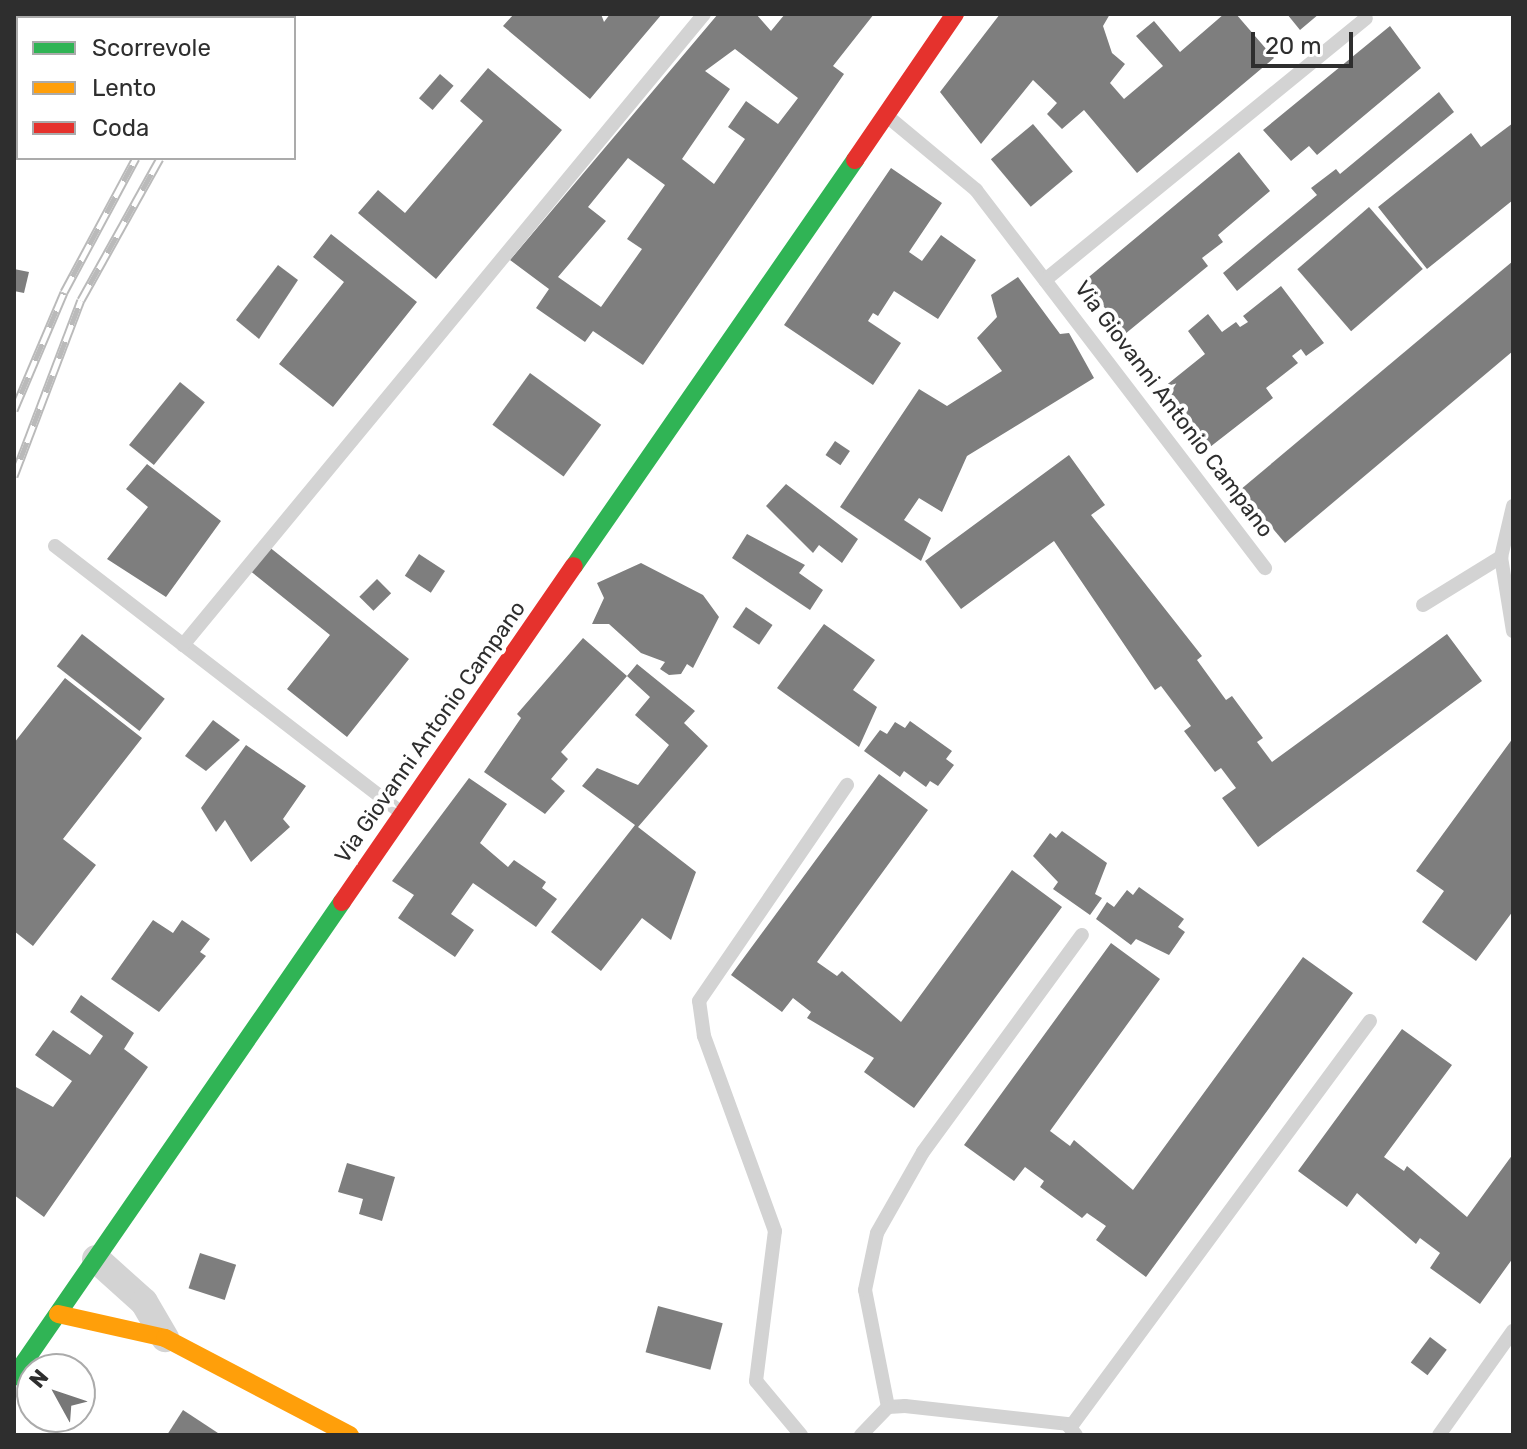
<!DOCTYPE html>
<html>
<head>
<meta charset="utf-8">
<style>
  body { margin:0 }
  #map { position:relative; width:1527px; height:1449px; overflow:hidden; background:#fff; font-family:Rubik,sans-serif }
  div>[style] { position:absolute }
  .building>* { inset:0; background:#7e7e7e; transform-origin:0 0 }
  .lane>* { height:14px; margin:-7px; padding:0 7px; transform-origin:7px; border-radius:7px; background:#d3d3d3 }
  .street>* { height:28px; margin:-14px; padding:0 14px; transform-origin:14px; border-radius:14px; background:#d3d3d3 }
  .fast>* { height:18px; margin:-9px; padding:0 9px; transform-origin:9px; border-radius:9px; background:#30b455 }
  .slow>* { height:18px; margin:-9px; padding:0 9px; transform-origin:9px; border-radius:9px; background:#ff9f0a }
  .jam>* { height:18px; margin:-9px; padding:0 9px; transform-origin:9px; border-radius:9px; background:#e5322d }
  .rail>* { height:9px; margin-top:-4.5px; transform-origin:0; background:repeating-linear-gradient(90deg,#fff 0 18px,#bababa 0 36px); box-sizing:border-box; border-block:2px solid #bababa }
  span { translate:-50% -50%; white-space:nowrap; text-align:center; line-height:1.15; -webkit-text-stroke:8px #fff; paint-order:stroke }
  .street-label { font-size:22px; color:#2e2e2e }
  .frame { position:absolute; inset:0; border:16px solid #2e2e2e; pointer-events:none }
  .legend { position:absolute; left:16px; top:16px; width:280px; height:144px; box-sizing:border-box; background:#fff; border:2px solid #ababab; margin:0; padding:10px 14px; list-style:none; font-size:24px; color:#2e2e2e }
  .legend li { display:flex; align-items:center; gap:16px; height:40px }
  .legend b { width:40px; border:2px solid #ababab }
  .north { position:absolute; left:16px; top:1353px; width:80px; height:80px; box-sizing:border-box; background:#fff; border:2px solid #ababab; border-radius:50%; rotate:310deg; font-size:22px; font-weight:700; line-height:32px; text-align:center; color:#2e2e2e }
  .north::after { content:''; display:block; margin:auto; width:28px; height:36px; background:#777; clip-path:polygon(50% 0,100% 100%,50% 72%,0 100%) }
  .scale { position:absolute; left:1251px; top:32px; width:102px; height:36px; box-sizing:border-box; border:4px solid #2e2e2e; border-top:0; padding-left:10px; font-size:24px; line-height:28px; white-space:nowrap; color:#2e2e2e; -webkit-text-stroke:6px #fff; paint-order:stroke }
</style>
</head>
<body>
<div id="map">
  <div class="building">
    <div style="left:53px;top:14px;width:75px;height:8px"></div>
    <div style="clip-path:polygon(514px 14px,601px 14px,604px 22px,610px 14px,662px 14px,590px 99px,503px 26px)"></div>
    <div style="clip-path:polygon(evenodd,718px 14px,756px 14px,771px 31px,785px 14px,874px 14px,833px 66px,844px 74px,643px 365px,593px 331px,585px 342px,536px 308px,549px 289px,510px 260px,718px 14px,735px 49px,798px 98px,778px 124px,746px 101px,728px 127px,745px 139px,714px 184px,682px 159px,730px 89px,705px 71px,735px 49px,718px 14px,628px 158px,665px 185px,627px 239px,642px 249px,601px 307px,558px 277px,606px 221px,588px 207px,628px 158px)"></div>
    <div style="clip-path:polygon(1000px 14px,1110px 14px,1103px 26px,1112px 53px,1125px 64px,1110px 83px,1124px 99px,1163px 66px,1136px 36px,1154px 21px,1180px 52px,1224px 14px,1236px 14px,1274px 58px,1137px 173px,1084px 110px,1062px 129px,1047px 114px,1057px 103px,1033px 80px,981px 144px,940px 92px)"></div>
    <div style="clip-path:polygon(1287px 14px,1319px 14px,1300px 30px)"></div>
    <div style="clip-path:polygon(1390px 26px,1421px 68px,1317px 155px,1309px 146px,1291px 161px,1263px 130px)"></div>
    <div style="clip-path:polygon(488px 68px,562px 130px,436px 279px,358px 213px,378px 190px,405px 213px,483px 121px,460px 101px)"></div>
    <div style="clip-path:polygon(18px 70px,18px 141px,15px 153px,14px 73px)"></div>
    <div style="left:440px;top:74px;width:18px;height:32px;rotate:41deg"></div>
    <div style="clip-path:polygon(1439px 92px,1454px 112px,1237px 291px,1223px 273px,1317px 195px,1311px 188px,1336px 169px,1340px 174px)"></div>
    <div style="clip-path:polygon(1513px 123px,1513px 200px,1427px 269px,1378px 207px,1471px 133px,1481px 147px)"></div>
    <div style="left:1033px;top:124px;width:62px;height:55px;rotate:50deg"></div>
    <div style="clip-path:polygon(1239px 152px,1270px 191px,1218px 235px,1223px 242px,1202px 258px,1208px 266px,1125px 334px,1084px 281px)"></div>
    <div style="clip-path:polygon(891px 168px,942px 203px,909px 252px,922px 261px,941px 235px,976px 260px,938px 319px,894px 291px,878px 316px,873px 313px,868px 321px,901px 343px,873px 385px,784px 325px)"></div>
    <div style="left:1369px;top:207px;width:82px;height:95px;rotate:49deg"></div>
    <div style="clip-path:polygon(331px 234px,417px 302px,333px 407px,279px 364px,344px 282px,313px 257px)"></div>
    <div style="clip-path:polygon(1513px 261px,1513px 351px,1285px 543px,1240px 490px)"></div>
    <div style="clip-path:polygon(278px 265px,298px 280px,259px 339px,236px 320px)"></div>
    <div style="clip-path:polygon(14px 269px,29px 272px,24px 293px,14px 291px)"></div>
    <div style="clip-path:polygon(1018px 277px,1060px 334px,1069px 333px,1094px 378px,967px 456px,942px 512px,919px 498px,904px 520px,931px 538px,921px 561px,840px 507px,919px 389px,947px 406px,1002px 371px,977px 338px,997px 317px,991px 295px)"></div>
    <div style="clip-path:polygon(1281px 286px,1324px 343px,1306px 356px,1301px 349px,1292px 356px,1298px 363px,1266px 388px,1273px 398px,1210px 447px,1164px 387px,1205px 354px,1188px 331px,1208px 314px,1222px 332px,1236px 322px,1240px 327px,1248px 322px,1243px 316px)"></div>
    <div style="left:530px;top:373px;width:88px;height:64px;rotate:36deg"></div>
    <div style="left:180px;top:382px;width:32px;height:81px;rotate:39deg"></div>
    <div style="left:835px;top:441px;width:18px;height:17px;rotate:34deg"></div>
    <div style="clip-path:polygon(1069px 455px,1105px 505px,1091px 515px,1202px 656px,1197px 660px,1226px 700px,1232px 696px,1263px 738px,1257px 742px,1272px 762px,1447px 634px,1482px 681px,1258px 847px,1222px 798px,1236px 788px,1221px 768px,1215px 772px,1184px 731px,1191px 726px,1161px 686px,1155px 690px,1054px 541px,961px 609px,925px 561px)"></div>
    <div style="clip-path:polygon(147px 464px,221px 521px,166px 597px,107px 559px,148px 507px,126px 489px)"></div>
    <div style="clip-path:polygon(786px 484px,858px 539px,842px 563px,819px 545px,813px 553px,766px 506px)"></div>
    <div style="clip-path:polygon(747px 534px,805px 565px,799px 573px,823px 590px,810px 610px,732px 558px)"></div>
    <div style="clip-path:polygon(268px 546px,409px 659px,347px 737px,287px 689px,330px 635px,249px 570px)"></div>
    <div style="left:419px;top:554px;width:31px;height:26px;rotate:33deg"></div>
    <div style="clip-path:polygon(641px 563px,703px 595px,719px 617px,693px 668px,687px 664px,681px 674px,669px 675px,660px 669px,665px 662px,641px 653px,609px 624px,592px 624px,604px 598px,597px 583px)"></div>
    <div style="left:377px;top:579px;width:20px;height:25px;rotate:45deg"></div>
    <div style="left:746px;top:607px;width:32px;height:24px;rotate:34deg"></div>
    <div style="clip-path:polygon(824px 624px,875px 660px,853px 690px,877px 707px,859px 747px,777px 688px)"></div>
    <div style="left:82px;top:634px;width:105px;height:41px;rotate:38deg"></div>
    <div style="clip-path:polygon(583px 638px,627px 676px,561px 752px,568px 759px,551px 779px,565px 791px,545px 814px,484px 772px,521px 718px,517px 714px)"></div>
    <div style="clip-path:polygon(637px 664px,695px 711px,684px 723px,708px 746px,638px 827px,696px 872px,671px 940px,642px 918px,601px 971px,551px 932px,635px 825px,582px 786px,597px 768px,638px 785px,669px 745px,635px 715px,650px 697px,627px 676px)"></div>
    <div style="clip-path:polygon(65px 678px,142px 738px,63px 839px,96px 865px,33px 946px,14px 931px,14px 743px)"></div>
    <div style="clip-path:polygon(213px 720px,240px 740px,206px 771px,185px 756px)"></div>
    <div style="clip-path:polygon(910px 721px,952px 751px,946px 759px,954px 765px,938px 786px,930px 781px,926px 787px,904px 771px,900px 777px,864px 751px,880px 730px,887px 734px,895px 722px,905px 728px)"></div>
    <div style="clip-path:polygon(1513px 738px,1513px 911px,1476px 961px,1422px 922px,1444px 891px,1416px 871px)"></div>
    <div style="clip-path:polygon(246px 745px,306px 786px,283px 819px,290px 827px,251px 862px,225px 820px,216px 832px,201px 808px)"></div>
    <div style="clip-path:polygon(879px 774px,928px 810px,817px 962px,837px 976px,842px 971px,901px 1022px,1012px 870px,1062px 907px,914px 1108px,864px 1072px,874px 1058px,807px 1018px,811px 1012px,793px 998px,782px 1012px,731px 975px)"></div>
    <div style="clip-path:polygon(469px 778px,507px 804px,480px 843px,508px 867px,514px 860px,546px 882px,542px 888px,557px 899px,536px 927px,473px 883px,451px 914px,474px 930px,455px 957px,398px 918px,414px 895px,392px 881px)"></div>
    <div style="clip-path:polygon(1062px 831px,1107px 863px,1095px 894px,1102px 898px,1090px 915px,1053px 889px,1058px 882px,1033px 856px,1050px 833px,1056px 838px)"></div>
    <div style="clip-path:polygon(1139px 887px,1184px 919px,1178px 927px,1185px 932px,1169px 955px,1136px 939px,1131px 945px,1096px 919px,1107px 902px,1114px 907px,1127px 890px,1133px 895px)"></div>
    <div style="clip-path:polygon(153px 920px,173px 933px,182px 920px,210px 939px,200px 952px,206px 956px,159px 1012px,111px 979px)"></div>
    <div style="clip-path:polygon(1111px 943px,1160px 979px,1050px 1131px,1070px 1146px,1074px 1140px,1133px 1190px,1303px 957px,1353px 993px,1146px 1277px,1096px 1240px,1106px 1226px,1087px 1213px,1082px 1218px,1040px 1187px,1044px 1181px,1025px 1167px,1014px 1181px,964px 1145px)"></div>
    <div style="clip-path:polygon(81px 995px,134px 1033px,124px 1049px,148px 1067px,44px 1217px,14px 1195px,14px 1086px,53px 1107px,72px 1081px,35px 1055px,53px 1030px,90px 1055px,103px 1036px,70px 1012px)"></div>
    <div style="clip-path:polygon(1402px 1029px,1452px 1065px,1384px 1157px,1404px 1171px,1407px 1166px,1467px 1217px,1513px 1154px,1513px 1258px,1480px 1304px,1430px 1268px,1440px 1253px,1420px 1238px,1416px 1244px,1357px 1193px,1347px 1207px,1298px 1171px)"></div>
    <div style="clip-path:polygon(347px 1163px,395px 1177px,382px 1221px,359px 1214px,363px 1199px,338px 1192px)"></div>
    <div style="left:200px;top:1253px;width:38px;height:37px;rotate:18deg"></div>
    <div style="left:658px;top:1306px;width:67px;height:48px;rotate:15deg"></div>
    <div style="left:1430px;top:1337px;width:21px;height:32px;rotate:37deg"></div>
    <div style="clip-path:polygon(183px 1410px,221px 1435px,167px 1435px)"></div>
  </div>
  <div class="lane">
    <div style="left:887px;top:116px;width:116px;rotate:39.7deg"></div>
    <div style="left:976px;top:190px;width:476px;rotate:52.6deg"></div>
    <div style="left:1045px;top:280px;width:414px;rotate:-39.2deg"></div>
    <div style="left:1513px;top:506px;width:52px;rotate:103.2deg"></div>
    <div style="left:1501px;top:557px;width:75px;rotate:80.8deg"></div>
    <div style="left:55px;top:546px;width:436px;rotate:37.6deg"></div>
    <div style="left:1423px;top:605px;width:92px;rotate:-31.6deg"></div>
    <div style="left:183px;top:645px;width:818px;rotate:-50.45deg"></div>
    <div style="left:888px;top:1407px;width:119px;rotate:-101.1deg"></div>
    <div style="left:865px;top:1290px;width:58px;rotate:-78.1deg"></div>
    <div style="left:877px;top:1233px;width:93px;rotate:-60.4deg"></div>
    <div style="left:923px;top:1152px;width:269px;rotate:-53.8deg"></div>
    <div style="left:1072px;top:1425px;width:502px;rotate:-53.59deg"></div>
    <div style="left:801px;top:1435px;width:70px;rotate:-129.8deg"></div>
    <div style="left:756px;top:1381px;width:151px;rotate:-82.8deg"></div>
    <div style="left:775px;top:1231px;width:208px;rotate:-110deg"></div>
    <div style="left:704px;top:1036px;width:35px;rotate:-98deg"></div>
    <div style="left:699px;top:1001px;width:262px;rotate:-55.6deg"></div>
    <div style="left:861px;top:1435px;width:39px;rotate:-46deg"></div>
    <div style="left:888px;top:1407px;width:17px;rotate:-3deg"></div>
    <div style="left:905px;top:1406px;width:163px;rotate:6.3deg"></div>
    <div style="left:1067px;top:1424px;width:14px;rotate:51deg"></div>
    <div style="left:1439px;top:1435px;width:128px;rotate:-54.6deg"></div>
  </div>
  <div class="street">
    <div style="left:96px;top:1259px;width:64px;rotate:41.9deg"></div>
    <div style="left:144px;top:1302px;width:42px;rotate:59.7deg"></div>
  </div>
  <div class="fast">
    <div style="left:574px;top:566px;width:494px;rotate:-55.3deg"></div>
    <div style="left:14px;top:1377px;width:577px;rotate:-55.37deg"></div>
  </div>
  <div class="slow">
    <div style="left:58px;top:1314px;width:110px;rotate:12.6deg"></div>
    <div style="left:165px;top:1338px;width:209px;rotate:27.7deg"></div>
  </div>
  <div class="jam">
    <div style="left:855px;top:160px;width:177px;rotate:-55.6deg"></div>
    <div style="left:342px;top:902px;width:408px;rotate:-55.4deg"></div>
  </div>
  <div class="rail">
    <div style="left:225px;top:18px;width:5px;rotate:-53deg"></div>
    <div style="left:251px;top:18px;width:5px;rotate:-53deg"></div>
    <div style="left:14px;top:410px;width:128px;rotate:-67deg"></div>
    <div style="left:64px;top:292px;width:152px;rotate:-61.8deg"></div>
    <div style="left:14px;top:476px;width:188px;rotate:-69.2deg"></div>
    <div style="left:81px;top:300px;width:162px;rotate:-60.9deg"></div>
  </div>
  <div class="street-label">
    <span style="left:1174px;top:409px;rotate:53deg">Via Giovanni Antonio Campano</span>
    <span style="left:430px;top:732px;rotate:-55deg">Via Giovanni Antonio Campano</span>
  </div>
  <div class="frame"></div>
  <ul class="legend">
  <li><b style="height:10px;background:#30b455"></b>Scorrevole</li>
  <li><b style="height:10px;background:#ff9f0a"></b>Lento</li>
  <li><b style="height:10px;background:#e5322d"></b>Coda</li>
  </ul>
  <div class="north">N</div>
  <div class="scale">20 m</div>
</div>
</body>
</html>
